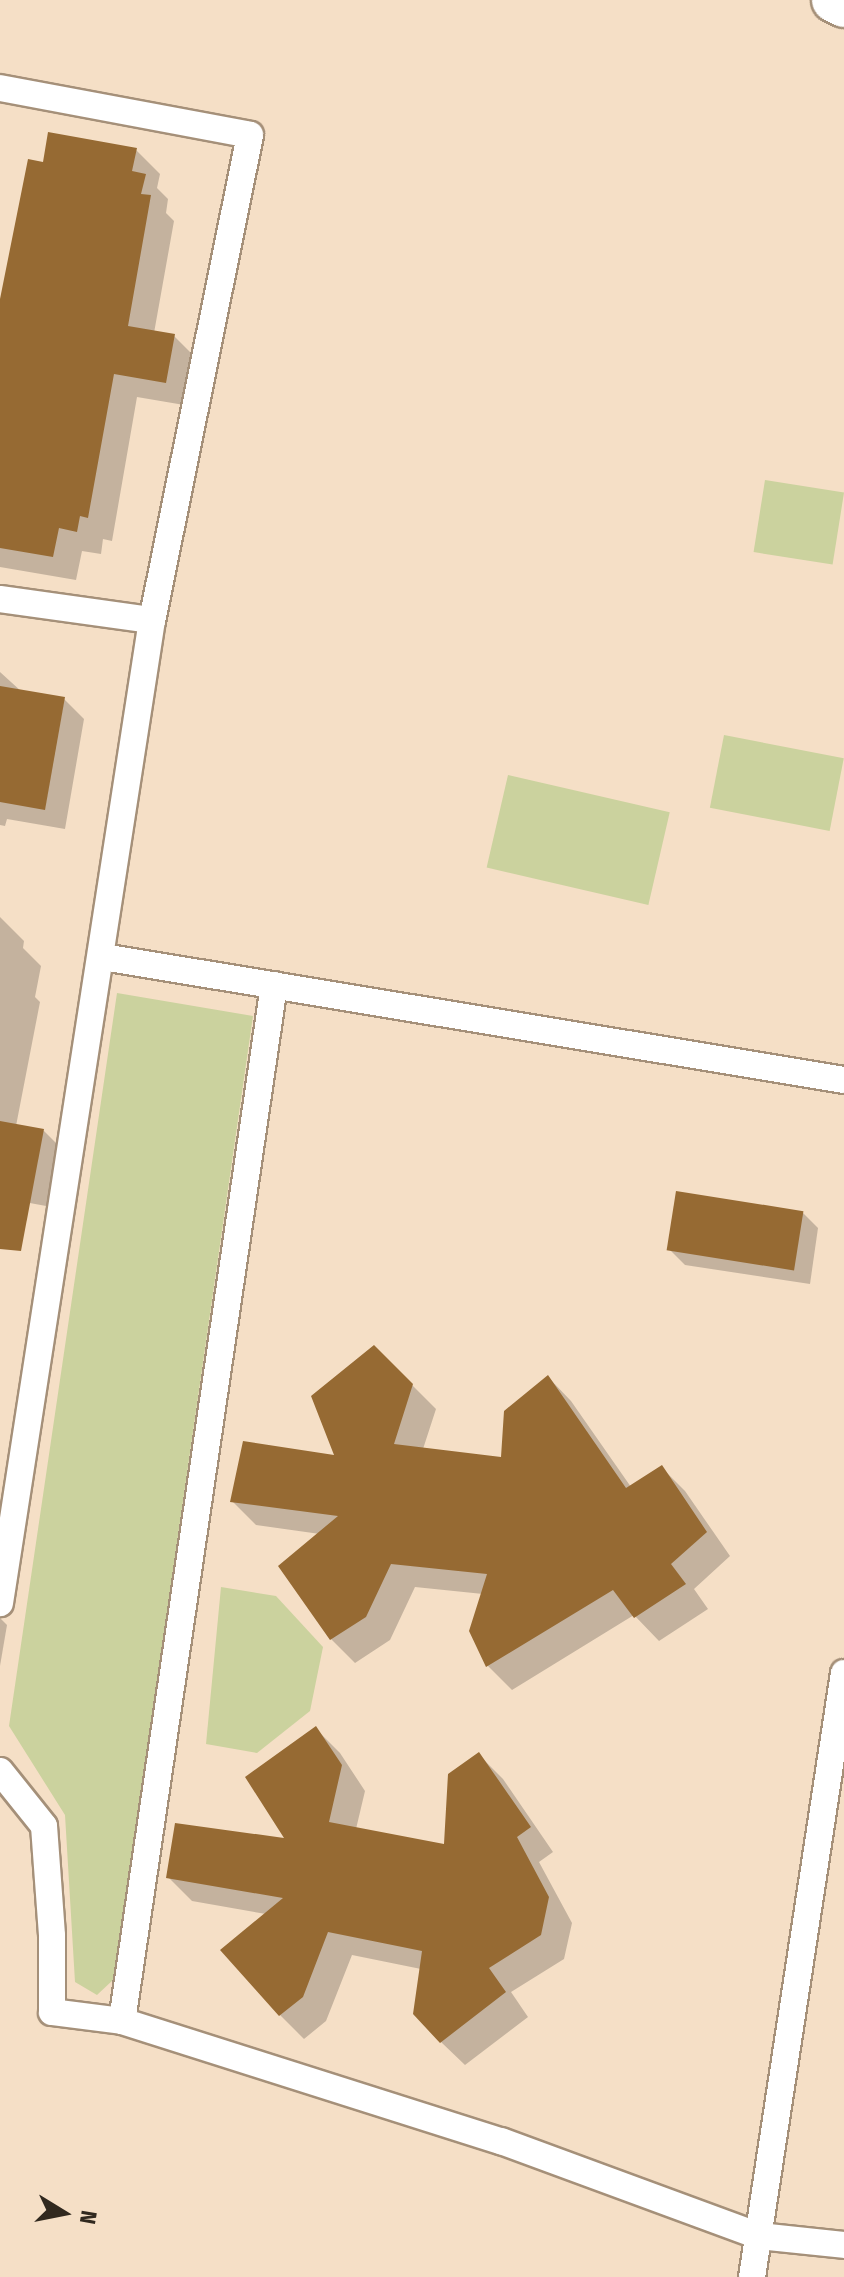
<!DOCTYPE html>
<html>
<head>
<meta charset="utf-8">
<style>
  body { margin:0 }
  #map { position:relative; width:844px; height:2277px; overflow:hidden; background:#f5dfc6; font-family:"Fira Sans Condensed",sans-serif }
  div>[style] { position:absolute }
  .green>* { inset:0; background:#cbd29e; transform-origin:0 0 }
  .shadow>* { inset:0; background:#0003 }
  .building>* { inset:0; background:#966a33; transform-origin:0 0 }
  .roads { filter:drop-shadow(2px 0 #a59079) drop-shadow(-2px 0 #a59079) drop-shadow(0 2px #a59079) drop-shadow(0 -2px #a59079) }
  .service>* { height:26px; margin:-13px; padding:0 13px; transform-origin:13px; border-radius:13px; background:#fff }
  .tertiary>* { height:44px; margin:-22px; padding:0 22px; transform-origin:22px; border-radius:22px; background:#fff }
  span { translate:-50% -50%; white-space:nowrap; text-align:center; line-height:1.15; -webkit-text-stroke:6px #f5dfc6; paint-order:stroke }
  .north { position:absolute; left:24px; top:2173px; width:80px; height:80px; -webkit-text-stroke:6px #f5dfc6; paint-order:stroke; rotate:100deg; font-size:22px; font-weight:700; line-height:32px; text-align:center; color:#31291f }
  .north::after { content:''; display:block; margin:auto; width:28px; height:36px; background:#31291f; clip-path:polygon(50% 0,100% 100%,50% 72%,0 100%) }
</style>
</head>
<body>
<div id="map">
  <div class="green">
    <div style="left:765px;top:480px;width:80px;height:73px;rotate:9deg"></div>
    <div style="left:724px;top:735px;width:122px;height:74px;rotate:11deg"></div>
    <div style="left:508px;top:775px;width:166px;height:95px;rotate:13deg"></div>
    <div style="clip-path:polygon(117px 993px,253px 1016px,114px 1979px,97px 1995px,75px 1982px,65px 1815px,9px 1726px)"></div>
    <div style="clip-path:polygon(221px 1587px,276px 1596px,323px 1647px,310px 1711px,257px 1753px,206px 1744px)"></div>
  </div>
  <div class="shadow">
    <div style="clip-path:polygon(136px 150px,160px 174px,157px 188px,168px 199px,166px 213px,174px 221px,154px 333px,174px 336px,198px 360px,190px 406px,137px 397px,112px 541px,103px 539px,101px 554px,82px 551px,76px 580px,0 567px,0 306px,45px 164px)"></div>
    <div style="clip-path:polygon(0 672px,22px 692px,64px 699px,84px 719px,65px 829px,7px 819px,5px 826px,0 825px)"></div>
    <div style="clip-path:polygon(0 917px,24px 941px,23px 948px,41px 966px,35px 997px,40px 1002px,16px 1126px,44px 1131px,68px 1155px,57px 1208px,8px 1199px,0 1240px)"></div>
    <div style="clip-path:polygon(803px 1213px,818px 1228px,810px 1284px,685px 1265px,670px 1250px)"></div>
    <div style="clip-path:polygon(374px 1347px,436px 1409px,423px 1449px,503px 1459px,548px 1377px,571px 1401px,631px 1487px,661px 1467px,685px 1491px,730px 1556px,694px 1589px,708px 1609px,659px 1641px,634px 1615px,512px 1690px,488px 1666px,471px 1631px,483px 1594px,415px 1587px,390px 1640px,355px 1663px,331px 1639px,281px 1567px,320px 1534px,256px 1525px,232px 1501px,337px 1458px)"></div>
    <div style="clip-path:polygon(0 1618px,7px 1625px,0 1666px)"></div>
    <div style="clip-path:polygon(316px 1729px,340px 1753px,365px 1791px,356px 1829px,446px 1847px,479px 1755px,503px 1779px,553px 1852px,539px 1862px,572px 1923px,564px 1959px,511px 1992px,528px 2017px,465px 2065px,441px 2042px,421px 1969px,352px 1955px,326px 2021px,304px 2039px,280px 2015px,266px 1914px,192px 1901px,168px 1877px,288px 1841px)"></div>
  </div>
  <div class="building">
    <div style="clip-path:polygon(48px 132px,137px 148px,132px 171px,146px 174px,141px 194px,151px 195px,128px 326px,175px 334px,166px 383px,114px 374px,88px 518px,80px 516px,77px 532px,59px 528px,53px 557px,0 548px,0 299px,28px 159px,43px 162px)"></div>
    <div style="clip-path:polygon(0 686px,65px 697px,45px 810px,0 802px)"></div>
    <div style="clip-path:polygon(0 1121px,44px 1129px,21px 1251px,0 1249px)"></div>
    <div style="left:676px;top:1191px;width:129px;height:60px;rotate:9deg"></div>
    <div style="clip-path:polygon(374px 1345px,413px 1384px,394px 1444px,501px 1457px,504px 1411px,548px 1375px,626px 1488px,662px 1465px,707px 1532px,671px 1564px,686px 1584px,634px 1618px,613px 1590px,486px 1667px,469px 1631px,487px 1574px,391px 1564px,366px 1617px,330px 1640px,278px 1566px,338px 1516px,230px 1502px,243px 1441px,334px 1455px,311px 1396px)"></div>
    <div style="clip-path:polygon(316px 1726px,342px 1765px,329px 1822px,444px 1844px,448px 1774px,479px 1752px,531px 1827px,517px 1837px,549px 1897px,541px 1935px,489px 1968px,506px 1992px,440px 2043px,413px 2014px,422px 1951px,328px 1932px,303px 1997px,279px 2016px,220px 1950px,283px 1898px,166px 1878px,175px 1823px,284px 1838px,245px 1777px)"></div>
  </div>
  <div class="roads">
    <div class="service">
      <div style="left:0;top:88px;width:254px;rotate:10.6deg"></div>
      <div style="left:250px;top:135px;width:495px;rotate:101.4deg"></div>
      <div style="left:152px;top:620px;width:995px;rotate:98.79deg"></div>
      <div style="left:0;top:599px;width:153px;rotate:7.9deg"></div>
      <div style="left:103px;top:957px;width:751px;rotate:9.42deg"></div>
      <div style="left:0;top:1771px;width:70px;rotate:51.3deg"></div>
      <div style="left:44px;top:1826px;width:110px;rotate:85.8deg"></div>
      <div style="left:52px;top:1936px;width:76px;rotate:90deg"></div>
      <div style="left:52px;top:2012px;width:71px;rotate:7.3deg"></div>
      <div style="left:122px;top:2021px;width:1047px;rotate:-81.65deg"></div>
      <div style="left:122px;top:2021px;width:398px;rotate:17.6deg"></div>
      <div style="left:501px;top:2141px;width:275px;rotate:20.2deg"></div>
      <div style="left:759px;top:2236px;width:85px;rotate:6deg"></div>
      <div style="left:752px;top:2277px;width:611px;rotate:-81.34deg"></div>
    </div>
    <div class="tertiary">
      <div style="left:834px;top:0;width:11px;rotate:27deg"></div>
    </div>
  </div>
  <div class="north">N</div>
</div>
</body>
</html>
